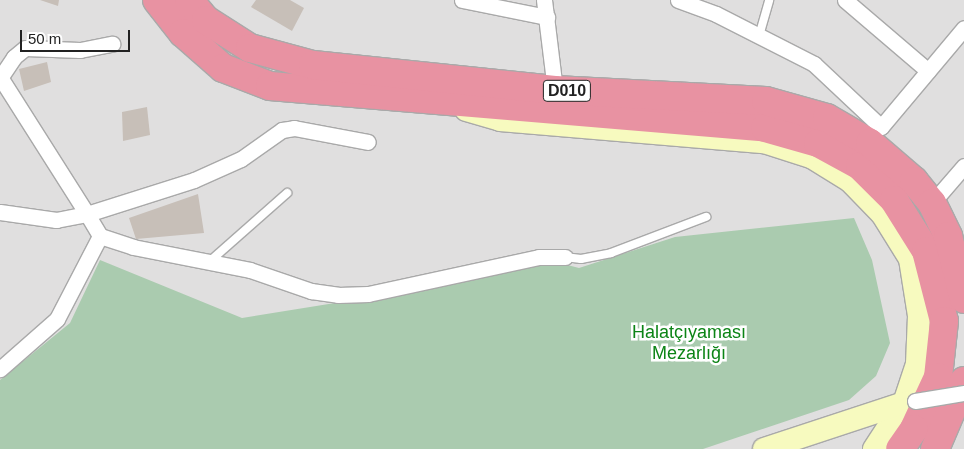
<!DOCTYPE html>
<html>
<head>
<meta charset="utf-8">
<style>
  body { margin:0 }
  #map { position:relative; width:964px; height:449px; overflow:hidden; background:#f2efe9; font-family:Helvetica,sans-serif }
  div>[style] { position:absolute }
  .residential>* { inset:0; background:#e0dfdf; transform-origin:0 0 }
  .cemetery>* { inset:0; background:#aacbaf }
  .building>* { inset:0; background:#c7bfb8 }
  .roads { filter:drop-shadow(1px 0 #a9a9a9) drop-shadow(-1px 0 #a9a9a9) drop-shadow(0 1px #a9a9a9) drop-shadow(0 -1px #a9a9a9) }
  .lane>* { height:8px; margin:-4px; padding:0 4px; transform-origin:4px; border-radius:4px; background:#fff }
  .street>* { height:15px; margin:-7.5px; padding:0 7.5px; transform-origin:7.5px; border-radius:7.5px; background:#fff }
  .secondary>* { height:22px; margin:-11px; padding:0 11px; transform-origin:11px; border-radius:11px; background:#f7fabf }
  .highway>* { height:28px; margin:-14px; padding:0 14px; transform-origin:14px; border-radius:14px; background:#e892a2 }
  .bridges { filter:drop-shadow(1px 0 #a9a9a9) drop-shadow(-1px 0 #a9a9a9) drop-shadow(0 1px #a9a9a9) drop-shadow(0 -1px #a9a9a9) }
  .street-bridge>* { height:15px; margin:-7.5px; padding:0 7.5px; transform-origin:7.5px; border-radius:7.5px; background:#fff }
  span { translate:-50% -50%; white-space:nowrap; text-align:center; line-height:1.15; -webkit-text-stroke:5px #fff; paint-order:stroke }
  .shield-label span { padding:1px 4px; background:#fff; border:1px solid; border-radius:4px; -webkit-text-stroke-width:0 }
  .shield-label { font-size:16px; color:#222; font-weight:700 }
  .park-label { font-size:18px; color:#0c8416 }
  .scale { position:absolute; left:20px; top:30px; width:110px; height:22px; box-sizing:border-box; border:2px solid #222; border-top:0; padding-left:6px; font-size:15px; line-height:18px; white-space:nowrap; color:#222; -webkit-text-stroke:4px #fff; paint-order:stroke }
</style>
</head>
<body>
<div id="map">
  <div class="residential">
    <div style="left:0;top:0;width:964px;height:449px"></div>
  </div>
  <div class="cemetery">
    <div style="clip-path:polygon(854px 218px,872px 260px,890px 343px,876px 376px,849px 400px,703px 449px,0 449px,0 380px,70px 323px,100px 260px,242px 318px,422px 289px,548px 260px,579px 268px,675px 237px)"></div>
  </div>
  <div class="building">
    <div style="clip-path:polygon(40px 0,59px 0,58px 6px)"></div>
    <div style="clip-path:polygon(256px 0,290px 0,304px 8px,292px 31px,251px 7px)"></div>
    <div style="clip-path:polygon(47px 62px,51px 82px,24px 91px,19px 69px)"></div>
    <div style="clip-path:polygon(147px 107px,150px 135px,123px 141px,122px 112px)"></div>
    <div style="clip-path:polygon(198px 194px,204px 233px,136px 239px,129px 218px)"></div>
  </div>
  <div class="roads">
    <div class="lane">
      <div style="left:759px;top:36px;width:37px;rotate:-74deg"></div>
      <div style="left:565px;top:257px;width:16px;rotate:7deg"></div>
      <div style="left:581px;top:259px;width:31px;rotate:-11deg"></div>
      <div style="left:611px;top:253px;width:102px;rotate:-20.8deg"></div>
      <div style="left:210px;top:261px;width:103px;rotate:-41.4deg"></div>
    </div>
    <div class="street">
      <div style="left:462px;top:0;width:87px;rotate:11.3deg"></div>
      <div style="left:544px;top:0;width:91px;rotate:83deg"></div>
      <div style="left:678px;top:0;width:40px;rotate:20.2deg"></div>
      <div style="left:716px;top:14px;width:110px;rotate:27deg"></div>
      <div style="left:814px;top:64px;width:92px;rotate:43.2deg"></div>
      <div style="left:881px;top:127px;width:129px;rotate:-50deg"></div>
      <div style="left:845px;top:0;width:109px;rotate:40.5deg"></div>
      <div style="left:0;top:77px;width:162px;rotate:57.6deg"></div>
      <div style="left:87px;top:214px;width:112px;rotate:-17.6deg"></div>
      <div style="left:194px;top:180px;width:51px;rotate:-24.1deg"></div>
      <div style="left:241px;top:159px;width:50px;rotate:-35.3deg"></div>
      <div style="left:282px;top:130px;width:12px;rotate:-9deg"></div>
      <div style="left:294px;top:128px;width:75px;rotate:10.7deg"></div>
      <div style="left:0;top:78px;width:25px;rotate:-56deg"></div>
      <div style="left:14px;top:57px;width:14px;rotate:-39deg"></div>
      <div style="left:25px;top:48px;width:55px;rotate:2.1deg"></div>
      <div style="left:80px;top:50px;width:33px;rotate:-11deg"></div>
      <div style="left:932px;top:203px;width:49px;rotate:-49.1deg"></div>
      <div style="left:0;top:212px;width:57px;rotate:8.1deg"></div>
      <div style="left:56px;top:220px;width:32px;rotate:-11deg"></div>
      <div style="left:87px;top:214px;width:26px;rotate:59deg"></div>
      <div style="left:100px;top:236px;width:93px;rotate:117.4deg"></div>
      <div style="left:57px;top:319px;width:76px;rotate:138.7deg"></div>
      <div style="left:100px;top:236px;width:35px;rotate:18deg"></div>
      <div style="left:133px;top:247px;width:119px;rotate:11.1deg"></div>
      <div style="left:250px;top:270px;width:65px;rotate:19deg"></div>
      <div style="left:311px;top:291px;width:27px;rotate:8deg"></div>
      <div style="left:338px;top:295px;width:30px;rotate:-2deg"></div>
      <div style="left:368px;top:294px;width:175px;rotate:-12.2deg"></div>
      <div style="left:539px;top:257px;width:26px"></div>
    </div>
    <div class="secondary">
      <div style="left:466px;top:110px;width:35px;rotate:16deg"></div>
      <div style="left:500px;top:120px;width:265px;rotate:4.8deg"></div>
      <div style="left:764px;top:142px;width:49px;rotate:17.7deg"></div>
      <div style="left:811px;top:157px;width:46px;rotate:31.6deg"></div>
      <div style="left:850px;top:181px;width:46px;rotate:45.9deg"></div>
      <div style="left:882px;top:214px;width:53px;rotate:58.1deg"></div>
      <div style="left:910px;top:259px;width:58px;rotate:81deg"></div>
      <div style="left:919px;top:316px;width:48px;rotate:92.4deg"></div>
      <div style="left:917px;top:364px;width:41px;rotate:108.4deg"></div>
      <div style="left:904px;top:403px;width:55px;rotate:123.1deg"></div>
      <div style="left:764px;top:449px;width:147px;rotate:-18.2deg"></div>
    </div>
    <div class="highway">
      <div style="left:157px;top:0;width:42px;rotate:51.8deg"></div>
      <div style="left:183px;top:33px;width:53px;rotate:41.2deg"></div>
      <div style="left:223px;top:68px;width:50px;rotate:21deg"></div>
      <div style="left:270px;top:86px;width:497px;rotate:4.8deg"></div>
      <div style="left:765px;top:128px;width:55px;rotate:15.8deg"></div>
      <div style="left:818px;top:143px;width:48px;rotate:28.7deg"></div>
      <div style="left:860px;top:166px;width:48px;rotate:45deg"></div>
      <div style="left:894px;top:200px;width:60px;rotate:57.9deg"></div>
      <div style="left:926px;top:251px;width:72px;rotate:75.6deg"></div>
      <div style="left:944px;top:321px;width:56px;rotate:96.1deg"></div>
      <div style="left:938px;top:377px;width:57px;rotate:114.8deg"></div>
      <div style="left:914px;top:429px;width:24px;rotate:125deg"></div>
      <div style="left:189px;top:0;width:26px;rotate:50deg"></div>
      <div style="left:206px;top:20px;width:52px;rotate:32.5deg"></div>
      <div style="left:250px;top:48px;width:65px;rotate:15.1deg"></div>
      <div style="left:313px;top:65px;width:243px;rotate:5.9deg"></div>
      <div style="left:555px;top:90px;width:211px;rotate:3deg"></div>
      <div style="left:766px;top:101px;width:63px;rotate:15.6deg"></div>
      <div style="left:827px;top:118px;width:50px;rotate:30.2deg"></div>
      <div style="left:870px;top:143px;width:58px;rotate:40.8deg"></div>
      <div style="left:914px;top:181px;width:28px;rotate:51deg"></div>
      <div style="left:932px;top:203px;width:37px;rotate:64deg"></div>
      <div style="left:948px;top:236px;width:65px;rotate:75.7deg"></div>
      <div style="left:935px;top:449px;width:74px;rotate:-66.9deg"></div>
    </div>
  </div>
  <div class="bridges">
    <div class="street-bridge">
      <div style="left:915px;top:401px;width:50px;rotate:-9.3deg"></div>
    </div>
  </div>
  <div class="shield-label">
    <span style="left:567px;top:91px">D010</span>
  </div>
  <div class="park-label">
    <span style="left:689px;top:343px">Halatçıyaması<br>Mezarlığı</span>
  </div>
  <div class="scale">50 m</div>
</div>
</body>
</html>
